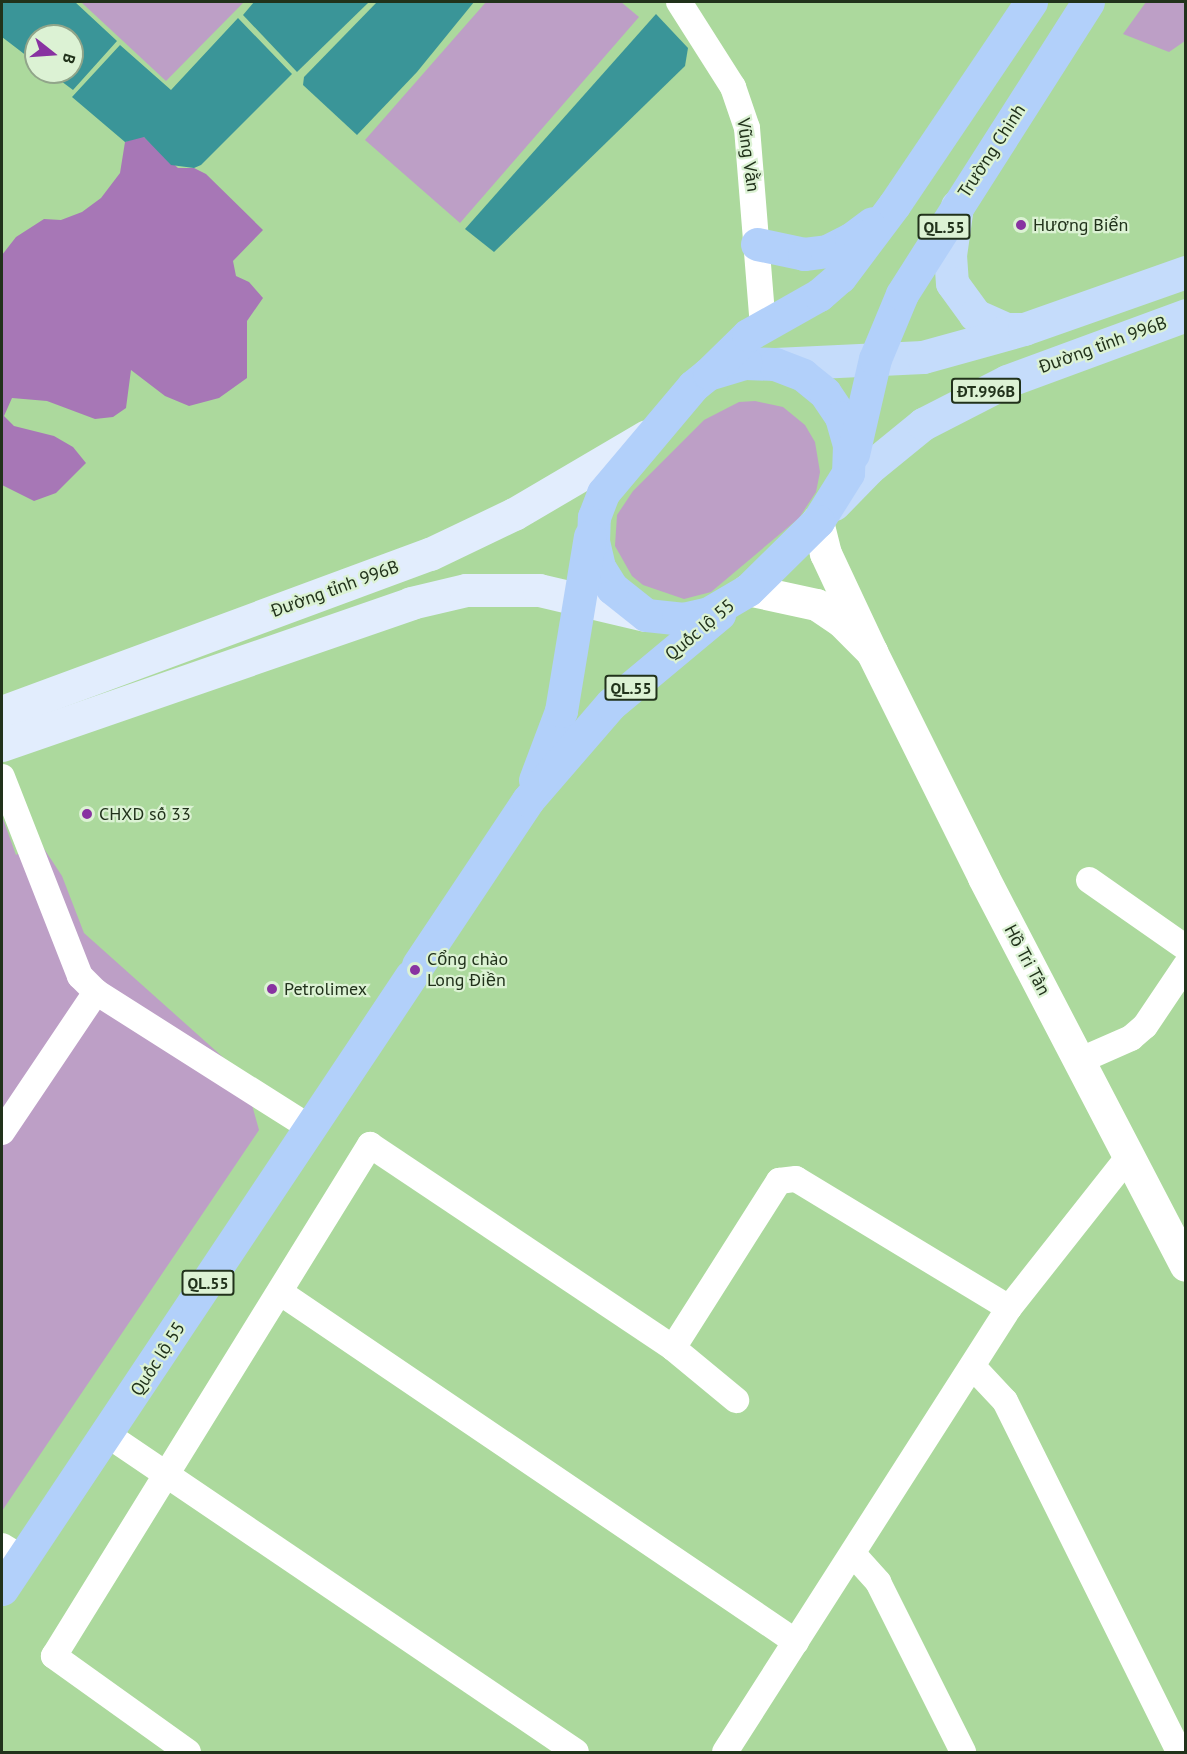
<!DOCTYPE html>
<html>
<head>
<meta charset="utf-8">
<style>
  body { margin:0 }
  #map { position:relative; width:1187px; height:1754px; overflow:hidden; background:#acd99d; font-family:"PT Sans",sans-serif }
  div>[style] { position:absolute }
  .green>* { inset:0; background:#bd9fc6 }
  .forest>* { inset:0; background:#a777b6 }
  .water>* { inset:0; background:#3a9598 }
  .minor>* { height:26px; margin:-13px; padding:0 13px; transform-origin:13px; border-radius:13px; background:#fff }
  .tertiary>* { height:32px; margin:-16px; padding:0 16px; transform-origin:16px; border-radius:16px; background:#fff }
  .secondary>* { height:33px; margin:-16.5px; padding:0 16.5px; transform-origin:16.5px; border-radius:16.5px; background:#e2edfd }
  .primary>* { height:33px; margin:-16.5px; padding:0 16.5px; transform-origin:16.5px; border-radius:16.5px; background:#c5dcfb }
  .trunk>* { height:33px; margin:-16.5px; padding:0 16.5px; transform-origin:16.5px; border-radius:16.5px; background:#b2d0fa }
  .dots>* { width:16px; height:16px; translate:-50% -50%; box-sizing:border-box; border:3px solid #dcf2d4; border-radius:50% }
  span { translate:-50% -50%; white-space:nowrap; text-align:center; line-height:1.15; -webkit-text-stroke:4.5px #dcf2d4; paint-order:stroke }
  .shield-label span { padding:2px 4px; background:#dcf2d4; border:2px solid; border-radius:4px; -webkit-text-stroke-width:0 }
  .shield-label { font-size:16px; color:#21321b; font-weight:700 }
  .street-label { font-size:18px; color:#21321b }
  .poi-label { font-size:18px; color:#21321b }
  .left { translate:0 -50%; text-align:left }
  .frame { position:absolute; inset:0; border:3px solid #21321b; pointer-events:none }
  .north { position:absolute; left:24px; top:24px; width:60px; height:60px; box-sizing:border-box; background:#dcf2d4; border:2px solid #91a58a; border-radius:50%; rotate:107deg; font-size:16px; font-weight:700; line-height:24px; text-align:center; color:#21321b }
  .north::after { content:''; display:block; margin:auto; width:21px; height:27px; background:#8833a1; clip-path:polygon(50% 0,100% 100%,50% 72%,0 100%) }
</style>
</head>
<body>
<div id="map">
  <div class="green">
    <div style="clip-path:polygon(81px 2px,244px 2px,166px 81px)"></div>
    <div style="clip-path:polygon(486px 2px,621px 2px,639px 17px,460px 223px,365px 140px)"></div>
    <div style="clip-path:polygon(1146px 2px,1185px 2px,1185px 41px,1169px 52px,1123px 34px)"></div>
    <div style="clip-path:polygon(739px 402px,755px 401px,783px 407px,805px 425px,815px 442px,820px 472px,816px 492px,799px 518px,711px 592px,684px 599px,643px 585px,632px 576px,615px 546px,617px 515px,633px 491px,704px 420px)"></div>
    <div style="clip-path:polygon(2px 816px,16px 855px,39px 841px,62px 876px,84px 933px,244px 1076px,259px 1130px,2px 1511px)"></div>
  </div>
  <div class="forest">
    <div style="clip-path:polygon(138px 137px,144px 137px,178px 168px,194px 168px,206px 174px,263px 230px,233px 261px,236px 276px,249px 282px,263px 298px,247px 321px,247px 378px,219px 398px,189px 406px,165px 396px,131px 370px,126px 408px,113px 417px,95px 419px,47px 401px,12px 398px,4px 416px,14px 426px,54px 436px,73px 447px,86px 463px,56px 493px,34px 501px,2px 485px,2px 255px,16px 237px,44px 219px,61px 220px,82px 212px,101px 198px,120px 173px,125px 142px)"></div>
  </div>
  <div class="water">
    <div style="clip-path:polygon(2px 2px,75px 2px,117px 41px,73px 90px,49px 72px,72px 72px,72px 36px,36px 36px,36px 63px,2px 37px)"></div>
    <div style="clip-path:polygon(254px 2px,369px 2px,297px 72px,243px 15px)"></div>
    <div style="clip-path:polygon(377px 2px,474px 2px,417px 72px,357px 135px,303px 85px,304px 77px)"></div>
    <div style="clip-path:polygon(656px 14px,688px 48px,685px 66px,494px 252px,465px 229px)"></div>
    <div style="clip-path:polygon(238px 18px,292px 74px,201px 165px,194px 168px,171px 165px,144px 137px,125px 142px,72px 97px,120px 45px,171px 90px)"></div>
  </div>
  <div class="minor">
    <div style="left:679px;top:2px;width:101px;rotate:57.6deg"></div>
    <div style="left:733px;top:87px;width:43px;rotate:71.1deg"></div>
    <div style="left:747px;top:128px;width:199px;rotate:85.4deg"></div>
    <div style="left:2px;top:777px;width:214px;rotate:68.6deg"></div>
    <div style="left:80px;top:976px;width:23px;rotate:45deg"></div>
    <div style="left:96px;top:992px;width:254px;rotate:32.4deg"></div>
    <div style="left:1089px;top:880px;width:118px;rotate:35deg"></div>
    <div style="left:1081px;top:1060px;width:55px;rotate:-23.7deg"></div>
    <div style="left:1131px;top:1038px;width:18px;rotate:-41deg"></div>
    <div style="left:1145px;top:1026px;width:73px;rotate:-56.1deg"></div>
    <div style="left:2px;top:1132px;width:169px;rotate:-56.1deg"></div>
    <div style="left:281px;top:1293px;width:622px;rotate:34.12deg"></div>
    <div style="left:673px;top:1348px;width:198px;rotate:-57.6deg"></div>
    <div style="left:779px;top:1181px;width:17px;rotate:-7deg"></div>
    <div style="left:796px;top:1179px;width:249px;rotate:31.2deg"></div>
    <div style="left:974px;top:1368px;width:45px;rotate:46.8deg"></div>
    <div style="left:1005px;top:1401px;width:392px;rotate:63.6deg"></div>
    <div style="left:108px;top:1435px;width:565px;rotate:34.11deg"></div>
    <div style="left:2px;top:1546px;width:23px;rotate:31deg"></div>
    <div style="left:853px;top:1554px;width:38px;rotate:48deg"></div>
    <div style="left:878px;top:1582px;width:190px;rotate:63.4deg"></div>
    <div style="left:188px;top:1752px;width:165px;rotate:-144.4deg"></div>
    <div style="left:54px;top:1656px;width:601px;rotate:-58.27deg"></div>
    <div style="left:370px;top:1145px;width:365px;rotate:33.8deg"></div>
    <div style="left:673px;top:1348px;width:82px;rotate:39.5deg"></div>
    <div style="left:725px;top:1752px;width:527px;rotate:-57.4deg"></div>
    <div style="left:1009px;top:1308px;width:194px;rotate:-51.7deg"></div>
  </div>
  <div class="tertiary">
    <div style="left:748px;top:590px;width:71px;rotate:12.3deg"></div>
    <div style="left:817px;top:605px;width:29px;rotate:34deg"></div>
    <div style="left:841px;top:621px;width:44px;rotate:45deg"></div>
    <div style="left:872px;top:652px;width:108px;rotate:-115.1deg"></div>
    <div style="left:826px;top:554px;width:34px;rotate:-104deg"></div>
    <div style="left:872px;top:652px;width:252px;rotate:63.6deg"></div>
    <div style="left:984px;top:878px;width:437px;rotate:62.5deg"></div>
  </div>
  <div class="secondary">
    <div style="left:2px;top:712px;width:456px;rotate:-20.3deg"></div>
    <div style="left:430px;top:554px;width:93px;rotate:-25.5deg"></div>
    <div style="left:514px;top:514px;width:154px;rotate:-30.4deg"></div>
    <div style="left:2px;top:745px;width:433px;rotate:-19.1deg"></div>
    <div style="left:411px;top:603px;width:57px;rotate:-13.3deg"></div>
    <div style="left:466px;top:590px;width:73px"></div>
    <div style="left:539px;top:590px;width:110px;rotate:13.2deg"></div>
  </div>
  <div class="primary">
    <div style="left:957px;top:206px;width:49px;rotate:98.1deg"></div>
    <div style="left:950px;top:255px;width:28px;rotate:86deg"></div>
    <div style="left:952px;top:283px;width:39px;rotate:54deg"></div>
    <div style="left:975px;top:315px;width:35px;rotate:24deg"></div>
    <div style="left:1007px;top:329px;width:15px"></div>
    <div style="left:775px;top:364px;width:148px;rotate:-2.7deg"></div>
    <div style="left:923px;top:357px;width:105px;rotate:-15.5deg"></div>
    <div style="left:1024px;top:329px;width:172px;rotate:-19.4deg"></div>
    <div style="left:834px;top:504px;width:50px;rotate:-45.8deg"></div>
    <div style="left:869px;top:468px;width:70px;rotate:-39.2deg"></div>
    <div style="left:923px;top:424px;width:94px;rotate:-27.1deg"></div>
    <div style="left:1007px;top:381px;width:191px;rotate:-20.2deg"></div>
  </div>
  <div class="trunk">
    <div style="left:757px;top:244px;width:48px;rotate:12deg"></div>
    <div style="left:804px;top:254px;width:23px;rotate:-7deg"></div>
    <div style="left:827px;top:251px;width:27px;rotate:-27deg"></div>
    <div style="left:851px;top:239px;width:26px;rotate:-37deg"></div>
    <div style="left:745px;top:363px;width:30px;rotate:2deg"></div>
    <div style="left:775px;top:364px;width:30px;rotate:21deg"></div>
    <div style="left:803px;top:375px;width:28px;rotate:39deg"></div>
    <div style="left:825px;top:393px;width:29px;rotate:56deg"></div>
    <div style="left:841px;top:417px;width:29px;rotate:74deg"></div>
    <div style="left:849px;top:445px;width:28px;rotate:92deg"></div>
    <div style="left:848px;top:473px;width:57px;rotate:122deg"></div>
    <div style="left:818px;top:521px;width:98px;rotate:135.4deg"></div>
    <div style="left:748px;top:590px;width:45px;rotate:149.5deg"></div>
    <div style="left:709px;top:613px;width:26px;rotate:167deg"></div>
    <div style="left:684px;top:619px;width:38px;rotate:-174deg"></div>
    <div style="left:646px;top:615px;width:43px;rotate:-141.5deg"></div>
    <div style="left:612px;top:588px;width:25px;rotate:-122deg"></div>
    <div style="left:599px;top:567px;width:26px;rotate:-103deg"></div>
    <div style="left:593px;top:542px;width:25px;rotate:-88deg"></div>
    <div style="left:594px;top:517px;width:26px;rotate:-69deg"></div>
    <div style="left:603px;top:493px;width:140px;rotate:-49.9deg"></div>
    <div style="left:693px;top:386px;width:19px;rotate:-39deg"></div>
    <div style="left:708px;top:374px;width:39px;rotate:-17deg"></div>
    <div style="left:709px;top:373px;width:54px;rotate:-44.3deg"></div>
    <div style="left:748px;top:335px;width:81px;rotate:-29.4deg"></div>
    <div style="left:819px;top:295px;width:28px;rotate:-41deg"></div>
    <div style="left:840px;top:277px;width:90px;rotate:-53.1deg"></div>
    <div style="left:894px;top:205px;width:245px;rotate:-56deg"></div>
    <div style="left:853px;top:454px;width:98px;rotate:-77deg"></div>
    <div style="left:875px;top:359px;width:70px;rotate:-67.4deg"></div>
    <div style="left:902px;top:294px;width:346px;rotate:-57.5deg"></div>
    <div style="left:535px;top:780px;width:74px;rotate:-69.4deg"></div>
    <div style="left:561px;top:711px;width:177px;rotate:-80.6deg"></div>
    <div style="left:418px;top:965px;width:198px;rotate:-56.3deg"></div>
    <div style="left:528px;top:800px;width:127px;rotate:-49.2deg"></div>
    <div style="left:611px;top:704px;width:141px;rotate:-39.8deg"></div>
    <div style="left:2px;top:1589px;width:737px;rotate:-56.29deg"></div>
  </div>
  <div class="dots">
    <div style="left:1021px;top:225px;background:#8833a1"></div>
    <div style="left:87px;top:814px;background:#8833a1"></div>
    <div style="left:415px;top:970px;background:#8833a1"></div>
    <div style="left:272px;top:989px;background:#8833a1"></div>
  </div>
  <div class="shield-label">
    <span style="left:944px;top:227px">QL.55</span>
    <span style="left:986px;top:391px">ĐT.996B</span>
    <span style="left:631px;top:688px">QL.55</span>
    <span style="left:208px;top:1283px">QL.55</span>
  </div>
  <div class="street-label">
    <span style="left:992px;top:151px;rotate:-57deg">Trường Chinh</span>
    <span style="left:748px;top:155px;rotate:82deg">Vũng Vằn</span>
    <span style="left:1103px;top:345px;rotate:-20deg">Đường tỉnh 996B</span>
    <span style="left:335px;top:589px;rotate:-20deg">Đường tỉnh 996B</span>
    <span style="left:700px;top:630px;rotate:-40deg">Quốc lộ 55</span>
    <span style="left:1027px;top:960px;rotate:62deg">Hồ Tri Tân</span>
    <span style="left:158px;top:1359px;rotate:-57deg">Quốc lộ 55</span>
  </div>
  <div class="poi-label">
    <span class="left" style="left:1033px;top:225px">Hương Biển</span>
    <span class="left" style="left:99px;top:814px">CHXD số 33</span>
    <span class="left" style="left:427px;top:970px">Cổng chào<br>Long Điền</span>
    <span class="left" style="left:284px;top:989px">Petrolimex</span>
  </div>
  <div class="frame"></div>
  <div class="north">B</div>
</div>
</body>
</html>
